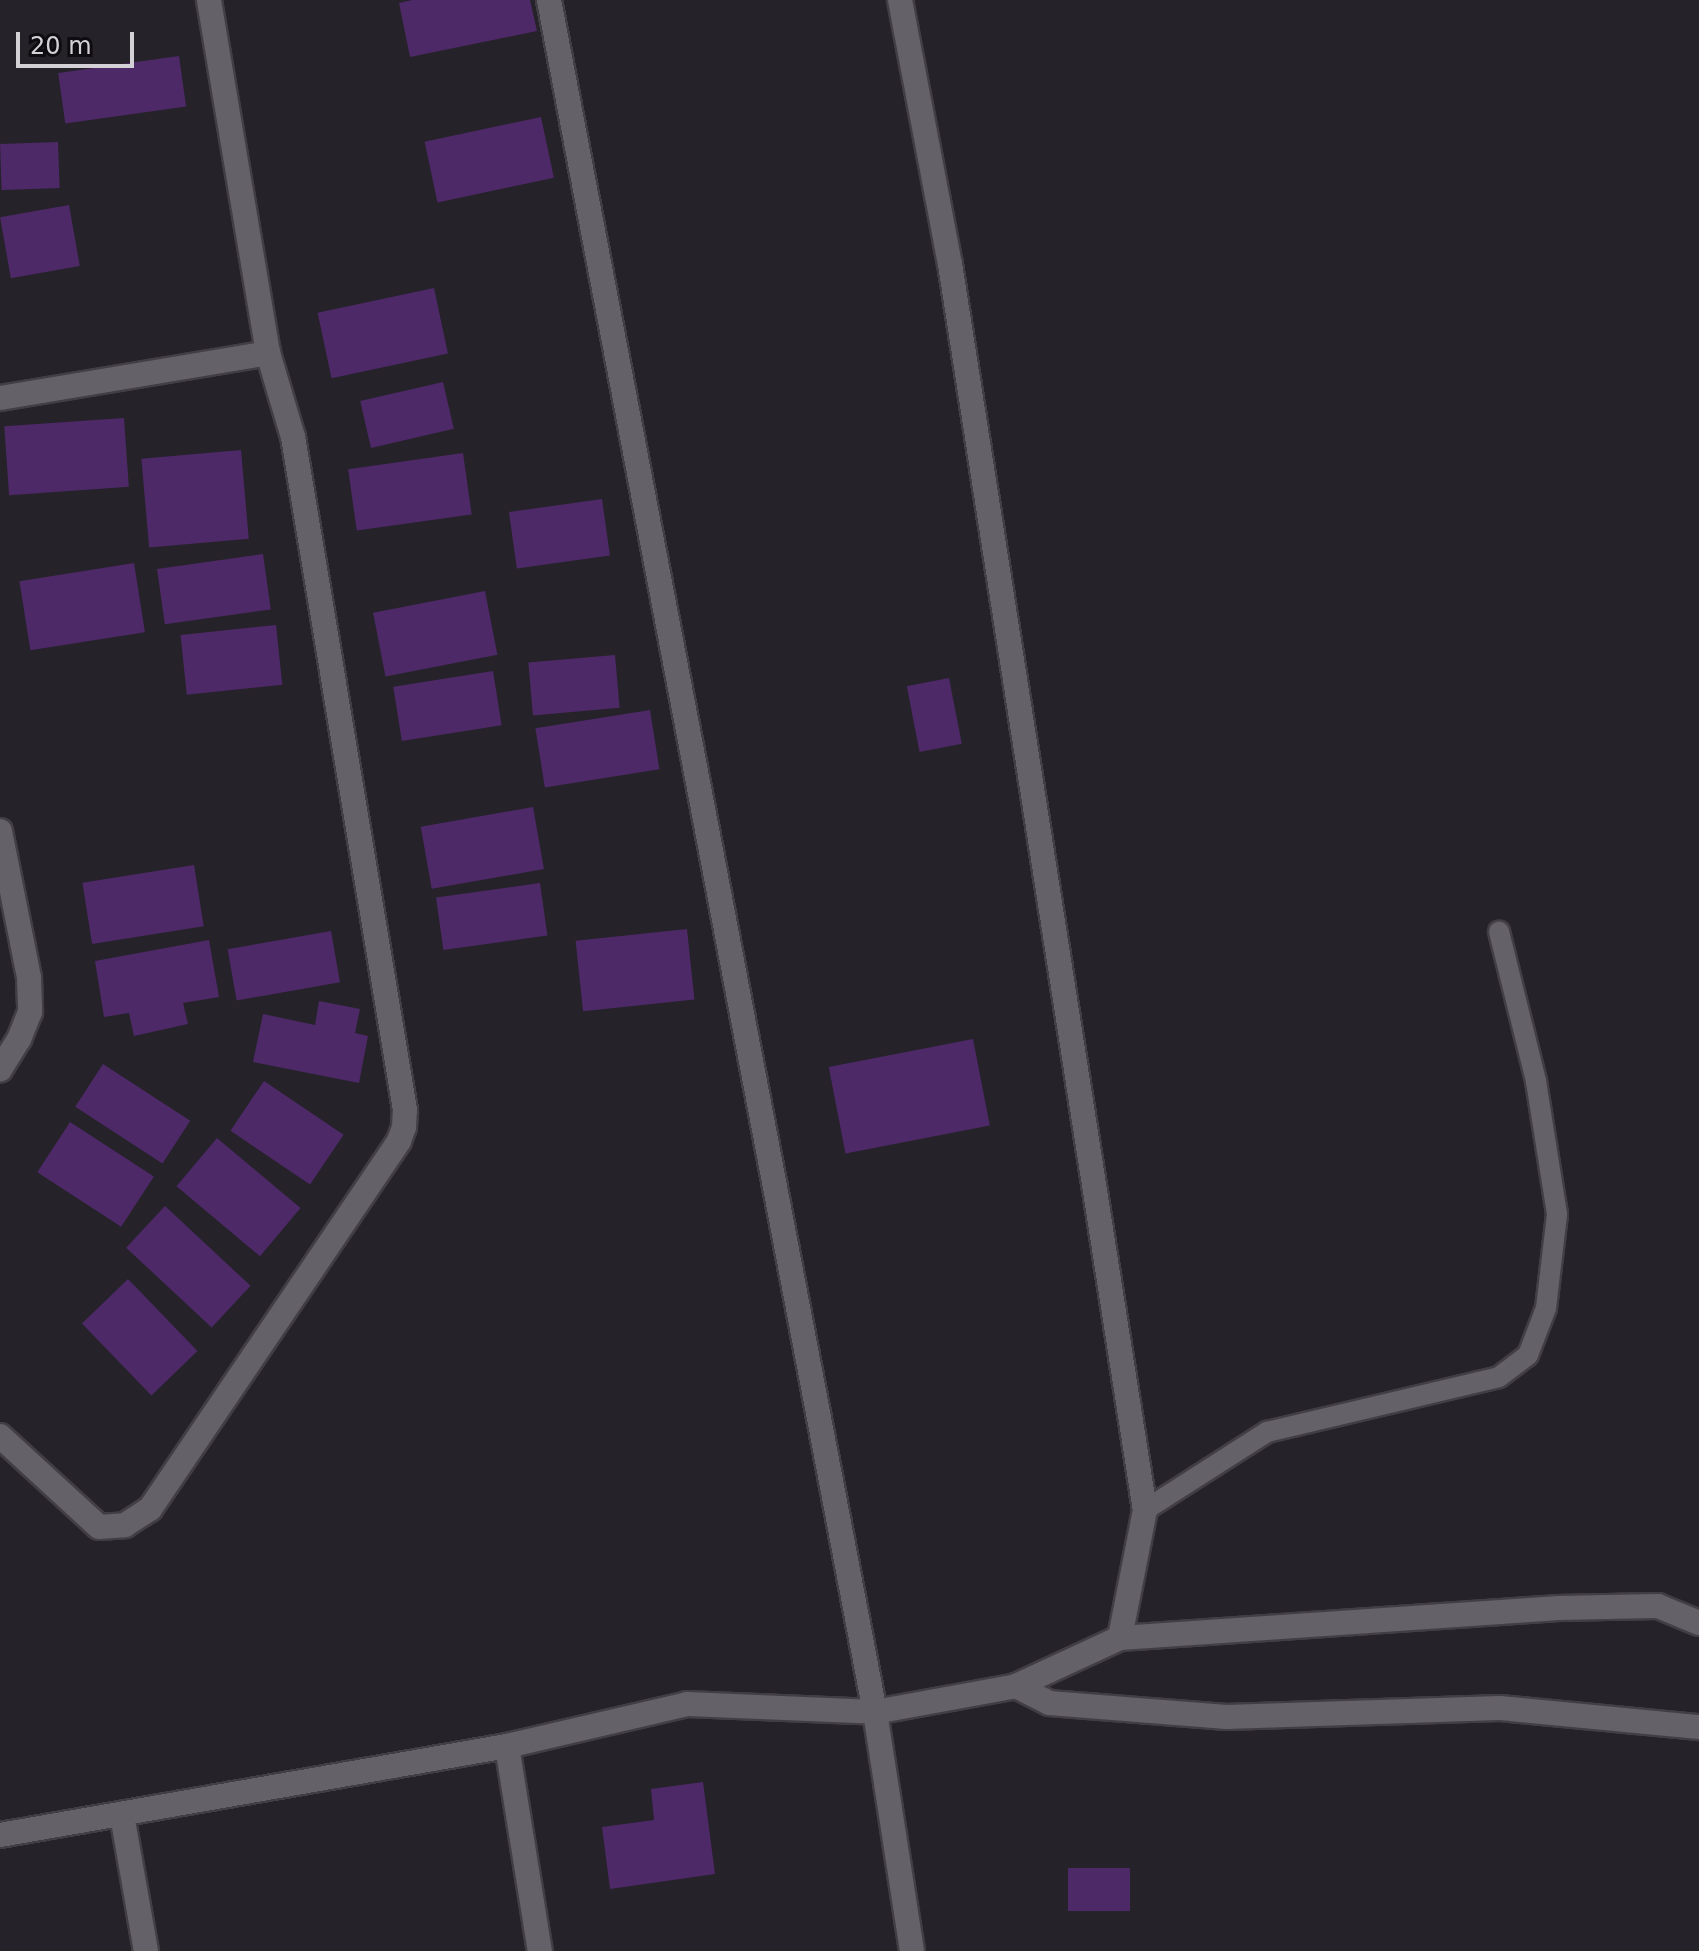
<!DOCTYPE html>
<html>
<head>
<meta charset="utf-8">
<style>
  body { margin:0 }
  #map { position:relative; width:1699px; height:1951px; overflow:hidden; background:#262229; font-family:"DejaVu Sans",sans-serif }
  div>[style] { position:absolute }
  .building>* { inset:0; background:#4d2968; transform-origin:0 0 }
  .roads { filter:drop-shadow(2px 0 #423e45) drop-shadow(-2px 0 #423e45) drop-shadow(0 2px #423e45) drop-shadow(0 -2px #423e45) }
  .service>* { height:20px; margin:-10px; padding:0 10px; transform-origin:10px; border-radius:10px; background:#656169 }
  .minor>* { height:24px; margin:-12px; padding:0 12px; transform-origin:12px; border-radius:12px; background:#656169 }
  span { translate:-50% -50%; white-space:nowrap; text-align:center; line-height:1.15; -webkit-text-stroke:6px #0e0c10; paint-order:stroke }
  .scale { position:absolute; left:16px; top:32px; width:118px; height:36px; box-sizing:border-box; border:4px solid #d3d1d6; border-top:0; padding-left:10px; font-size:24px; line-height:28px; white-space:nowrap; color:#d3d1d6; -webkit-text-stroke:6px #0e0c10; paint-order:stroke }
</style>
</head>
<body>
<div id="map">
  <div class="building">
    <div style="clip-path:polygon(412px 0,530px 0,537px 31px,410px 57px,399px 3px)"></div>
    <div style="left:179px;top:56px;width:51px;height:122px;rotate:82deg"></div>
    <div style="left:541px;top:117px;width:62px;height:119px;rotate:78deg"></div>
    <div style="left:58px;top:142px;width:46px;height:58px;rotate:88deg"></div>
    <div style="left:69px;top:205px;width:62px;height:70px;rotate:80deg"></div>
    <div style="left:434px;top:288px;width:67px;height:119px;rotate:78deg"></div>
    <div style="left:443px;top:382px;width:48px;height:85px;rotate:77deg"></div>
    <div style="left:124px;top:418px;width:69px;height:120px;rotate:86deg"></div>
    <div style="left:241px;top:450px;width:89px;height:100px;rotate:85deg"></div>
    <div style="left:463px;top:453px;width:62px;height:116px;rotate:82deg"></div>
    <div style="left:602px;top:499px;width:57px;height:94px;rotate:82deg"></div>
    <div style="left:263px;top:554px;width:56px;height:107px;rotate:82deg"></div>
    <div style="left:134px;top:563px;width:70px;height:116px;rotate:81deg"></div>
    <div style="left:485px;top:591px;width:65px;height:114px;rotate:79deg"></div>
    <div style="left:276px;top:625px;width:60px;height:96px;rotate:84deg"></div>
    <div style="left:615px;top:655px;width:53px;height:87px;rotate:85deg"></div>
    <div style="left:493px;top:671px;width:55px;height:101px;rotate:81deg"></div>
    <div style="left:949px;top:678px;width:67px;height:43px;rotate:79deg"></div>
    <div style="left:650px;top:710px;width:60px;height:116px;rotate:81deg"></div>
    <div style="left:533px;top:807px;width:63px;height:114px;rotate:80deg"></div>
    <div style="left:194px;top:865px;width:62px;height:113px;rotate:81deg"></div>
    <div style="left:540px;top:883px;width:53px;height:105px;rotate:82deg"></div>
    <div style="left:687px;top:929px;width:71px;height:112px;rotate:84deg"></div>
    <div style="left:331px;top:931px;width:52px;height:105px;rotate:80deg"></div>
    <div style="clip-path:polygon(209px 940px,219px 997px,183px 1003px,188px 1024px,134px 1036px,129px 1013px,104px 1017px,95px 961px)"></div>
    <div style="clip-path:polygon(319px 1001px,360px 1009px,355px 1033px,368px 1036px,359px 1083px,253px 1062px,263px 1014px,315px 1025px)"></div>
    <div style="left:973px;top:1039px;width:88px;height:147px;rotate:79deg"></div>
    <div style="left:103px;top:1064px;width:104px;height:51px;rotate:33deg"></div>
    <div style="left:264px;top:1081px;width:96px;height:60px;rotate:34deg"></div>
    <div style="left:70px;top:1122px;width:100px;height:60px;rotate:33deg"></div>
    <div style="left:217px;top:1138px;width:109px;height:63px;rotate:40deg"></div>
    <div style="left:165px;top:1206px;width:117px;height:57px;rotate:43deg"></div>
    <div style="left:128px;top:1279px;width:100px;height:64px;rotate:46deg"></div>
    <div style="clip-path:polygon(703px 1782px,715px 1874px,610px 1889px,602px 1827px,654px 1820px,651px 1789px)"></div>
    <div style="left:1068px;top:1868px;width:62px;height:43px"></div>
  </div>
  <div class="roads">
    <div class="service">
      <div style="left:1145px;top:1510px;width:145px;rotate:-32.6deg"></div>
      <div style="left:1267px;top:1432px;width:238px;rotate:-13.3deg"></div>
      <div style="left:1499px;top:1377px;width:36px;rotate:-37deg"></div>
      <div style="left:1528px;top:1355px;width:50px;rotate:-69deg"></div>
      <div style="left:1546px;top:1308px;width:95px;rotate:-83.3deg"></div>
      <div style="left:1557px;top:1214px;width:135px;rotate:-99deg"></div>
      <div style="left:1536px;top:1081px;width:154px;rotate:-103.9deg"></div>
    </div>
    <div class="minor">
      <div style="left:549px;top:0;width:1743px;rotate:79.22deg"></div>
      <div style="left:875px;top:1712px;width:242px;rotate:81.2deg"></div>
      <div style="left:900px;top:0;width:269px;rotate:79.3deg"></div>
      <div style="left:950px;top:264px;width:1261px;rotate:81.11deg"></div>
      <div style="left:1145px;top:1510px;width:130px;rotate:101.1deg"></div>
      <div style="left:0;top:398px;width:272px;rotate:-9.5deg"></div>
      <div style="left:0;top:831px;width:150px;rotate:78.8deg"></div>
      <div style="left:29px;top:978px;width:34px;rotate:88deg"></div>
      <div style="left:30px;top:1012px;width:29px;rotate:112deg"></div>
      <div style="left:19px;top:1039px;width:36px;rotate:122deg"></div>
      <div style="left:0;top:1436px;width:134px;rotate:42.6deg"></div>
      <div style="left:99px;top:1527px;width:26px;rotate:-4deg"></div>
      <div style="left:125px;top:1525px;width:30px;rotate:-33deg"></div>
      <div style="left:150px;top:1509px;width:444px;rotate:-55.9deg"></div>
      <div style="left:399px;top:1141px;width:15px;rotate:-70deg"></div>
      <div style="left:404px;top:1127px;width:17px;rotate:-87deg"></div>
      <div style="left:405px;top:1110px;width:682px;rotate:-99.45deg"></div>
      <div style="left:293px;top:437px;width:88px;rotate:-106.6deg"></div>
      <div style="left:268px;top:353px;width:358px;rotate:-99.5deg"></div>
      <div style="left:1016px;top:1686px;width:37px;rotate:27deg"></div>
      <div style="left:1049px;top:1703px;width:178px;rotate:4.5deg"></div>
      <div style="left:1226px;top:1717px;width:274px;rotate:-1.9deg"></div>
      <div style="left:1500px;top:1708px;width:200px;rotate:5.5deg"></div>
      <div style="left:507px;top:1746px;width:208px;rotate:80.9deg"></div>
      <div style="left:122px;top:1815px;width:138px;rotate:80deg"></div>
      <div style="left:0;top:1835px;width:515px;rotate:-9.96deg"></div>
      <div style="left:507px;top:1746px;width:185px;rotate:-13.1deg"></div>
      <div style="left:687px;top:1704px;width:188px;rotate:2.4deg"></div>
      <div style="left:875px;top:1712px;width:143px;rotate:-10.4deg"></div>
      <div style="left:1016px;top:1686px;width:115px;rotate:-24.8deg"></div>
      <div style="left:1120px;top:1638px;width:440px;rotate:-3.9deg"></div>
      <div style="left:1559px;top:1608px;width:99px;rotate:-1.2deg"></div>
      <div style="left:1658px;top:1606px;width:44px;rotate:22.5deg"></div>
    </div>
  </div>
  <div class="scale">20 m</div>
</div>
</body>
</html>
